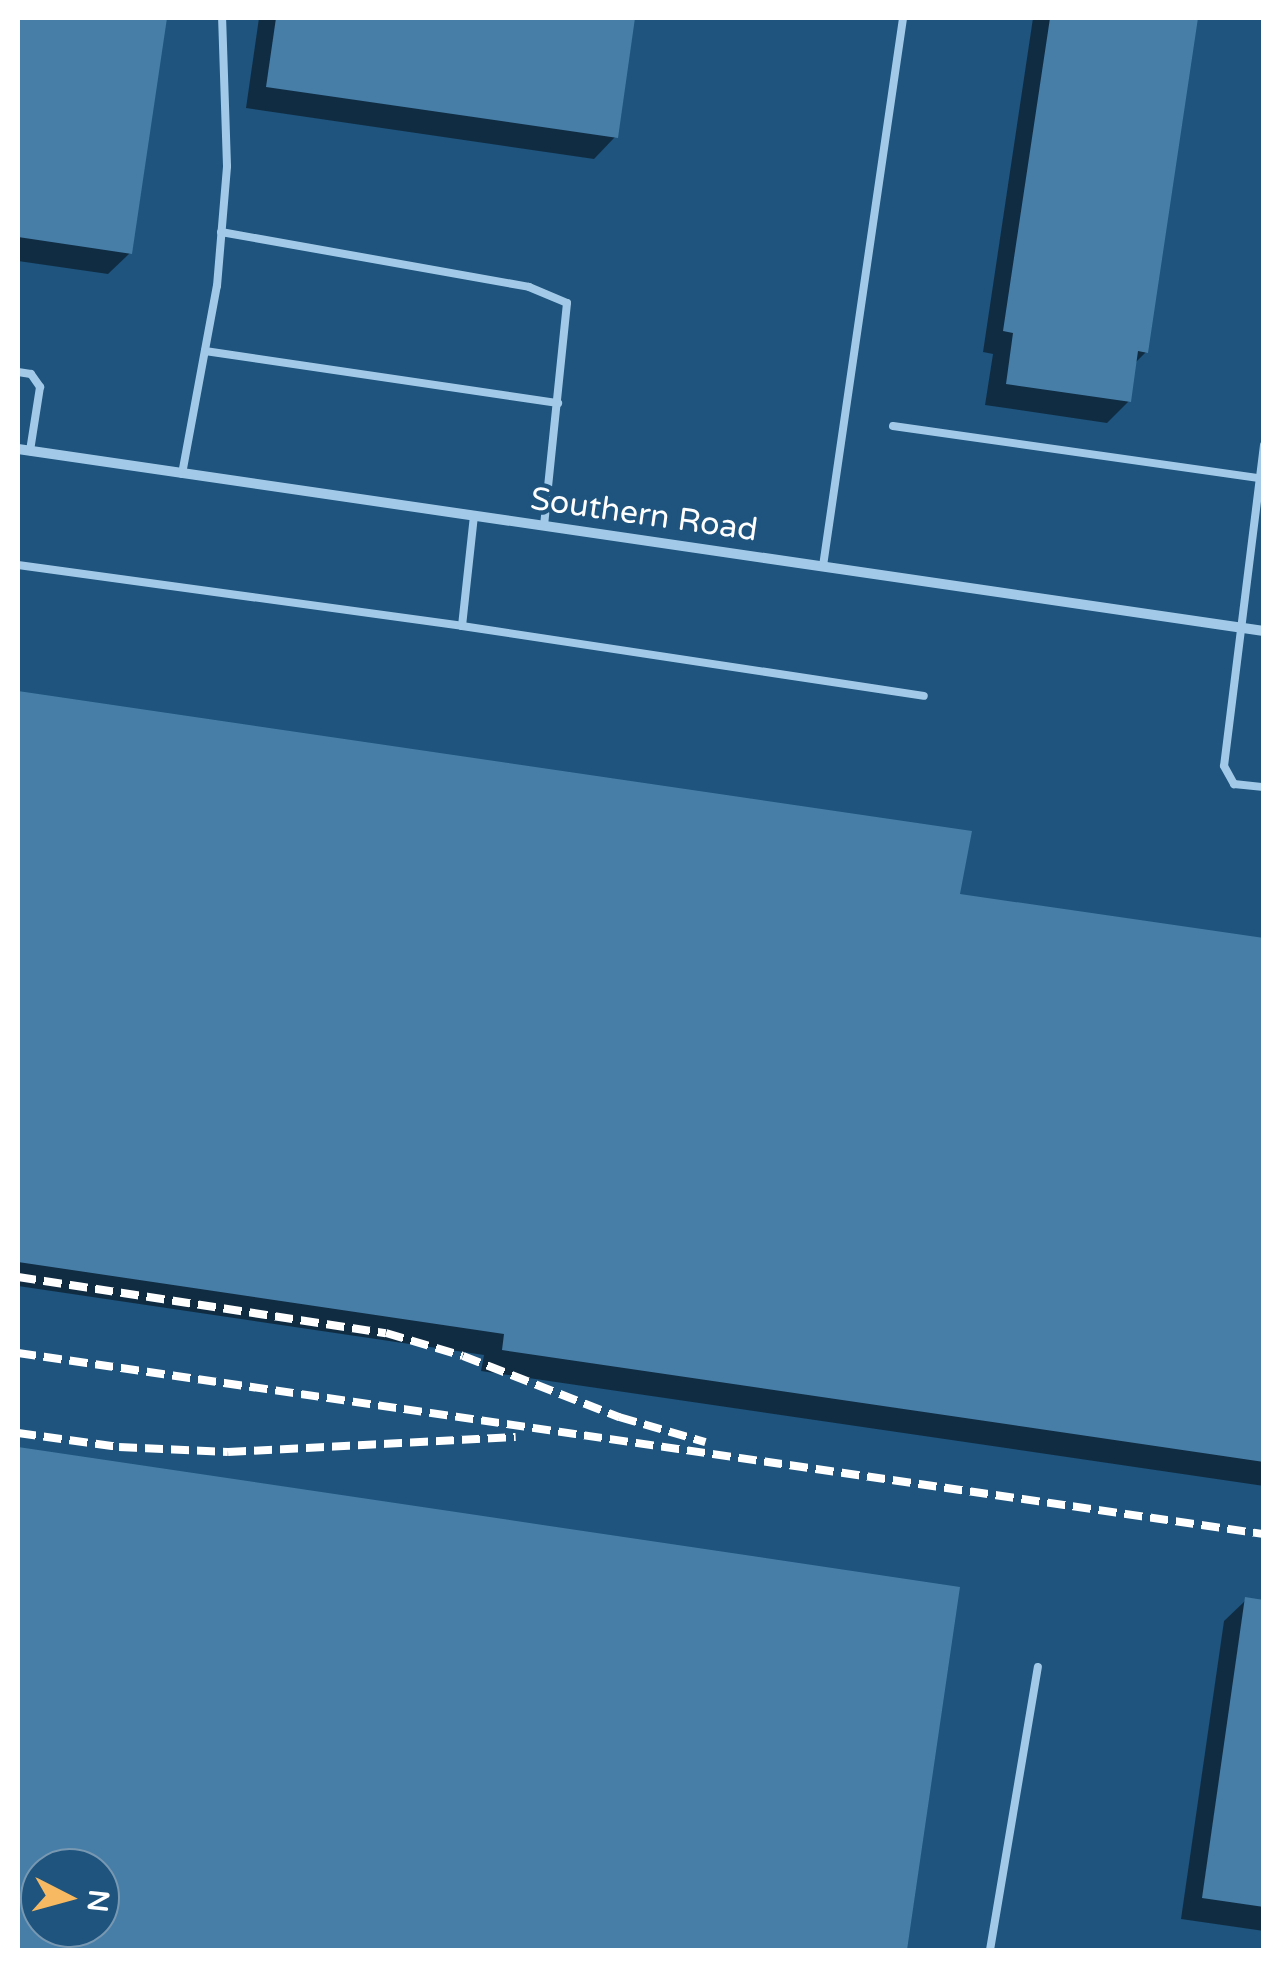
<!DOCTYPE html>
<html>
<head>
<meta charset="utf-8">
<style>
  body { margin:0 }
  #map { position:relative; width:1281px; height:1968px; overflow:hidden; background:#1e547e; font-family:"Varela Round",sans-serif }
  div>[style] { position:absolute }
  .shadow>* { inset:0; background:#0007 }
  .building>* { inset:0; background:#467ea8 }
  .lane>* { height:8px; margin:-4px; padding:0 4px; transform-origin:4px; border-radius:4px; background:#a2cae8 }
  .street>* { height:10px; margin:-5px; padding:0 5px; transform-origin:5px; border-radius:5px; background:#a2cae8 }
  .rail>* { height:8px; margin-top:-4px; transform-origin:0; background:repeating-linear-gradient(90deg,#fff 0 18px,transparent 0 26px) }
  span { translate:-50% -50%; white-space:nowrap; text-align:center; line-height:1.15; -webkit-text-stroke:9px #1e547e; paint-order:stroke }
  .street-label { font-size:32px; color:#fff }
  .frame { position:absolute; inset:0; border:20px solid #fff; pointer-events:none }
  .north { position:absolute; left:20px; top:1848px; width:100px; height:100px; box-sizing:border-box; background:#1e547e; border:2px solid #7898b2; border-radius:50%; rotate:96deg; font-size:28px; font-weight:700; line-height:40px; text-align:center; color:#fff }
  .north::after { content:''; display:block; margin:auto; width:35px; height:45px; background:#f7b961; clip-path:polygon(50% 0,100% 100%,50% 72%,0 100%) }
</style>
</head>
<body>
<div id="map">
  <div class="shadow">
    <div style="clip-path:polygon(18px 18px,165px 18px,130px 253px,108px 274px,18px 261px)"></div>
    <div style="clip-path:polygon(259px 18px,633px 18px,615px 137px,594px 159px,246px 108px)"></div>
    <div style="clip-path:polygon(1033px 18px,1195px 18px,1146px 352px,1134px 364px,1129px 401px,1107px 423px,985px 405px,993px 354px,983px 352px)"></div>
    <div style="clip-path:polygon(18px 693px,969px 833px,957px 896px,1264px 941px,1264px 1486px,481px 1371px,484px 1355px,18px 1286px)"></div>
    <div style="clip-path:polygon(evenodd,18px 1450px,957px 1589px,904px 1950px,18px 1950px,18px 1450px,40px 1868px,100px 1868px,100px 1928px,40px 1928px,40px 1868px)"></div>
    <div style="clip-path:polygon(1246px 1600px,1264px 1602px,1264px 1931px,1181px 1919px,1224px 1621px)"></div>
  </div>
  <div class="building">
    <div style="clip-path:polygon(18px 18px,167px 18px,132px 254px,18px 237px)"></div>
    <div style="clip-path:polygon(276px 18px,635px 18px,618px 138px,266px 87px)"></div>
    <div style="clip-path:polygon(1050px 18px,1198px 18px,1148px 353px,1138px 351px,1131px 402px,1006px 384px,1013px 333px,1003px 331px)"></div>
    <div style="clip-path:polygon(18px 691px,972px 831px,960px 894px,1264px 938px,1264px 1462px,502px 1350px,504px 1334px,18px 1262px)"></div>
    <div style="clip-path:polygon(evenodd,18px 1447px,960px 1587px,907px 1950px,18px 1950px,18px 1447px,40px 1868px,100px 1868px,100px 1928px,40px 1928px,40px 1868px)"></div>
    <div style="clip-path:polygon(1245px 1597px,1264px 1600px,1264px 1907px,1202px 1898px)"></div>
  </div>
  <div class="lane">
    <div style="left:221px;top:232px;width:313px;rotate:10.1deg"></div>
    <div style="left:529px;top:287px;width:41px;rotate:22.8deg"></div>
    <div style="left:567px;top:303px;width:224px;rotate:95.9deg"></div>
    <div style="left:205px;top:351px;width:357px;rotate:8.4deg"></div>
    <div style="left:18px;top:372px;width:13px;rotate:9deg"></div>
    <div style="left:31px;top:374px;width:16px;rotate:55deg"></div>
    <div style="left:40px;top:387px;width:65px;rotate:98.9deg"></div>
    <div style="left:893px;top:426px;width:375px;rotate:8.1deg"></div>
    <div style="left:1264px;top:445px;width:323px;rotate:97.1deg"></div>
    <div style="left:1224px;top:766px;width:21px;rotate:61deg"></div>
    <div style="left:1234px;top:784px;width:30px;rotate:6deg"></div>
    <div style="left:182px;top:474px;width:191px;rotate:-79.5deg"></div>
    <div style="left:217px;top:286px;width:120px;rotate:-85.2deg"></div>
    <div style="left:227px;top:166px;width:148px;rotate:-91.9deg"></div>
    <div style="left:18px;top:565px;width:448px;rotate:7.8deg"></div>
    <div style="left:462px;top:626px;width:111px;rotate:-83.8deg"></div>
    <div style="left:823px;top:566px;width:554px;rotate:-81.69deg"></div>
    <div style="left:462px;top:626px;width:467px;rotate:8.6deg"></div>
    <div style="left:990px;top:1950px;width:287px;rotate:-80.4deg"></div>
  </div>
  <div class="street">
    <div style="left:18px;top:449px;width:1259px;rotate:8.31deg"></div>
  </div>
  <div class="rail">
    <div style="left:18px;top:1277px;width:372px;rotate:8.7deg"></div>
    <div style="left:386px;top:1333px;width:80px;rotate:16.6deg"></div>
    <div style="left:463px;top:1356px;width:168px;rotate:21.4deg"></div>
    <div style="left:619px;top:1417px;width:90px;rotate:16.2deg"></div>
    <div style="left:18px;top:1353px;width:1259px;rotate:8.27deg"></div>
    <div style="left:18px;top:1433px;width:102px;rotate:7.9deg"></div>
    <div style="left:119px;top:1447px;width:109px;rotate:2.6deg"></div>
    <div style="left:228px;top:1452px;width:288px;rotate:-3deg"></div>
  </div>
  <div class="street-label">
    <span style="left:644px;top:515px;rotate:8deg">Southern Road</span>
  </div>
  <div class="frame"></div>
  <div class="north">N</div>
</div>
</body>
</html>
